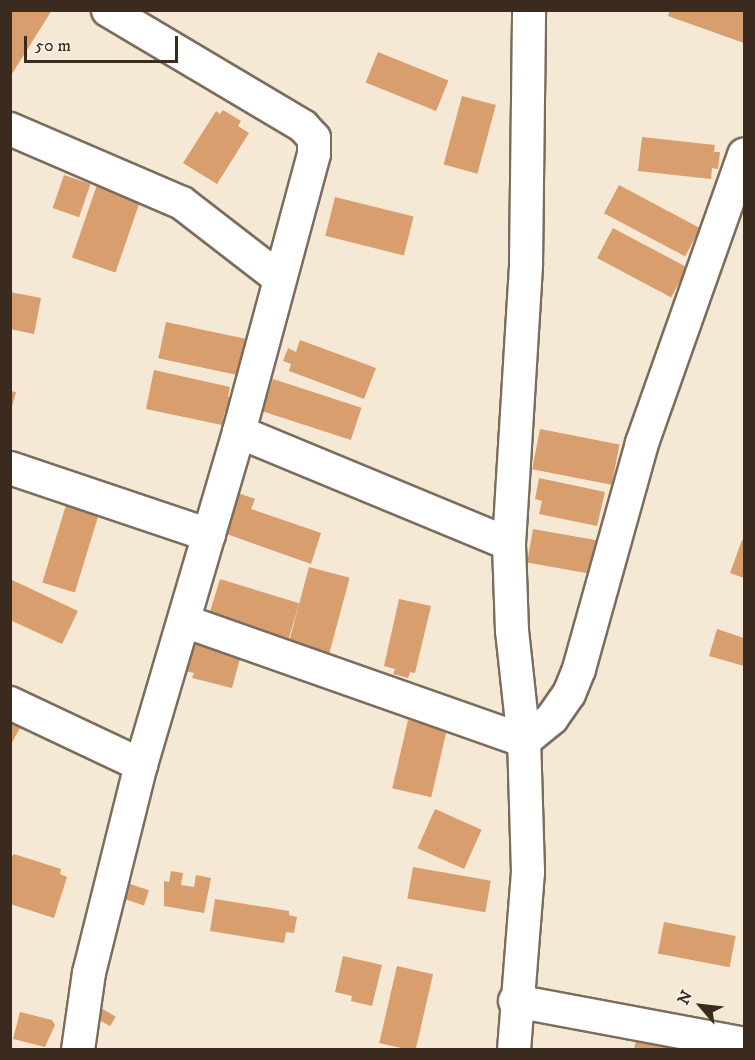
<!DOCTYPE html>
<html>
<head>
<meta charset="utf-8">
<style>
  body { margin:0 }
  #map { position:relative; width:755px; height:1060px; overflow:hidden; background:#f5e8d4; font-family:"IM FELL DW Pica",serif }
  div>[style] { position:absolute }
  .building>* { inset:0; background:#d99e6e; transform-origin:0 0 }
  .roads { filter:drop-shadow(2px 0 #7c6c5e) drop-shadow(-2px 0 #7c6c5e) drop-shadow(0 2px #7c6c5e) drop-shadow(0 -2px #7c6c5e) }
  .minor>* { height:32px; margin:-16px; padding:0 16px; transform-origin:16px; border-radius:16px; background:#fff }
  span { translate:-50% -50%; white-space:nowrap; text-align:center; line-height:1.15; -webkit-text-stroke:6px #f7f3e8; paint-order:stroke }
  .frame { position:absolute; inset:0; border:12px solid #3b2a1e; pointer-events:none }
  .north { position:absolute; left:671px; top:976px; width:60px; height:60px; -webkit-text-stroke:4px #f7f3e8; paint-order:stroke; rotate:298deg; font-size:16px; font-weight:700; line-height:24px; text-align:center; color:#3b2a1e }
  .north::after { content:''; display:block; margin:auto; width:21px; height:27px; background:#3b2a1e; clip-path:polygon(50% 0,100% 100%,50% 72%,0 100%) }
  .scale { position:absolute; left:24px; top:36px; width:154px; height:27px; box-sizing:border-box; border:3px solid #3b2a1e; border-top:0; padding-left:8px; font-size:18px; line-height:21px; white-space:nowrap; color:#3b2a1e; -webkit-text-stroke:4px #f7f3e8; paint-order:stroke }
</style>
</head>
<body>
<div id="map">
  <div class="building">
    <div style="clip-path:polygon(10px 10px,52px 10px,10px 77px)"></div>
    <div style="clip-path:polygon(670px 10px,744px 10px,744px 43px,668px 16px)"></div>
    <div style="left:378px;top:52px;width:76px;height:33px;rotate:22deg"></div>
    <div style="left:462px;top:96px;width:35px;height:71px;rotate:15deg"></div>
    <div style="clip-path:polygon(223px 110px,241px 121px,238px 126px,249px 133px,217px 184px,183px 163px,216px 111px,220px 114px)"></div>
    <div style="clip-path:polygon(642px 137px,715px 145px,714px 152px,720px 152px,718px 169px,712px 168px,711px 179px,638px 171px)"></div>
    <div style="left:64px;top:175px;width:28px;height:35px;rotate:19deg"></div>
    <div style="left:99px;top:179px;width:46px;height:83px;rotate:19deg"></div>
    <div style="left:619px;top:185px;width:92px;height:32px;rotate:28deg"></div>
    <div style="left:335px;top:197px;width:81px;height:40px;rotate:14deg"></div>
    <div style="left:613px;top:228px;width:84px;height:34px;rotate:28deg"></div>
    <div style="clip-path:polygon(10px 292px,41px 298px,34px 334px,10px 329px)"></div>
    <div style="left:166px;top:322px;width:81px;height:37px;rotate:12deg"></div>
    <div style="clip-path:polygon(300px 340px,376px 368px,364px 399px,289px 371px,291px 364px,283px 361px,288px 348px,296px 352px)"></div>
    <div style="clip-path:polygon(154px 370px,230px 387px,228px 397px,235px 399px,232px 413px,225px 411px,222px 425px,146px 409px)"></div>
    <div style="left:273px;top:379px;width:93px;height:34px;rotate:18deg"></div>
    <div style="clip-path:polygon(10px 391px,16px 392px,11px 410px,10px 410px)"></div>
    <div style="left:540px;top:429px;width:81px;height:41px;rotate:11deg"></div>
    <div style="clip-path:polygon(539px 478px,605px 492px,597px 526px,539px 514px,542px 501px,535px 499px)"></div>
    <div style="clip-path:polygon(238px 493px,255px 499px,251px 509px,321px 533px,311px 564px,224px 533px)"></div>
    <div style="left:66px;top:505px;width:34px;height:81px;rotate:17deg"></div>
    <div style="left:533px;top:529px;width:66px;height:34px;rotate:10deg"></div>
    <div style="clip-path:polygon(742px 540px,744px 541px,744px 578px,730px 573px)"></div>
    <div style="left:309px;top:567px;width:42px;height:81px;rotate:15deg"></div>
    <div style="clip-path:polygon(10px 579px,78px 611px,62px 644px,10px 620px)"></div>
    <div style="left:220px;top:579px;width:83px;height:38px;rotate:17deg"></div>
    <div style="clip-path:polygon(399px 599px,431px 606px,415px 673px,410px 672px,408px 678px,393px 674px,395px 669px,384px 666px)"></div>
    <div style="clip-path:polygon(717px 629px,744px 638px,744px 666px,709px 656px)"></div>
    <div style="clip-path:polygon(186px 640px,241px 655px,232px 688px,192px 678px,194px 673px,178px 669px)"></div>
    <div style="left:408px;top:720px;width:40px;height:70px;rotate:13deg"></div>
    <div style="clip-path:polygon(10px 723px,20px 728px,10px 746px)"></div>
    <div style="left:435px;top:809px;width:51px;height:43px;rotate:24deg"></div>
    <div style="clip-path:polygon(14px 854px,61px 869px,60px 874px,67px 877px,54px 918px,10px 904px,10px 859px)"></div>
    <div style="left:413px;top:867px;width:79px;height:32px;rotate:10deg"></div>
    <div style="clip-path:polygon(171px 871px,183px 873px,181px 885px,194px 887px,196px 875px,211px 878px,204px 913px,164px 906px,164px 881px,169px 882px)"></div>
    <div style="left:130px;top:884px;width:20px;height:16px;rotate:18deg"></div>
    <div style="clip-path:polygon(215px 899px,289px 911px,289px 915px,297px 917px,294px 933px,286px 932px,284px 943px,210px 931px)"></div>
    <div style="left:664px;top:922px;width:73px;height:32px;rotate:11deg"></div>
    <div style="clip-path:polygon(343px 956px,382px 965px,372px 1006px,351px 1001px,352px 996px,335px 992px)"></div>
    <div style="left:397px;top:966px;width:37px;height:79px;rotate:13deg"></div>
    <div style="left:96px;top:1005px;width:23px;height:11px;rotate:31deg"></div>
    <div style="clip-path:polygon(20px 1012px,52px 1020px,55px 1025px,45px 1047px,13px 1039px)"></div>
    <div style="clip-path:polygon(636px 1038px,682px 1049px,682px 1050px,634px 1050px)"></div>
  </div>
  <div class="roads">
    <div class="minor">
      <div style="left:10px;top:129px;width:187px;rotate:23.3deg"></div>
      <div style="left:182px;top:203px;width:123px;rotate:37.7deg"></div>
      <div style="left:239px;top:432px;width:292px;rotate:22.5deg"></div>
      <div style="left:10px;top:468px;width:210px;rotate:18.6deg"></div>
      <div style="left:184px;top:621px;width:361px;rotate:19.4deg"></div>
      <div style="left:524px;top:741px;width:36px;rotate:-39deg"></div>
      <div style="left:552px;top:718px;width:29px;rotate:-55deg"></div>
      <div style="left:569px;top:694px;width:27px;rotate:-68deg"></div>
      <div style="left:579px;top:669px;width:235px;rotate:-74.4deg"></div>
      <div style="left:642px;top:443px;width:306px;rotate:-70.5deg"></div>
      <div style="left:10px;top:703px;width:145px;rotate:25.3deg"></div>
      <div style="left:515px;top:1001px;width:233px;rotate:10.6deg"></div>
      <div style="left:78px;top:1050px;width:78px;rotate:-81.9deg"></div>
      <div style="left:89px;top:973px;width:214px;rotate:-76deg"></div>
      <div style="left:141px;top:765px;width:347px;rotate:-73.6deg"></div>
      <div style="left:239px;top:432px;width:288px;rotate:-74.9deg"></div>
      <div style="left:314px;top:154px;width:16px;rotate:-90deg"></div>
      <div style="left:314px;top:138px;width:16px;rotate:-133deg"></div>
      <div style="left:303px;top:126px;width:227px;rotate:-149.3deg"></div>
      <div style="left:514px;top:1050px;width:179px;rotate:-85.5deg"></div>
      <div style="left:528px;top:872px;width:131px;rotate:-91.7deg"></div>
      <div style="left:524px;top:741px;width:111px;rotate:-96.2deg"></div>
      <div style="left:512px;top:631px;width:87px;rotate:-92deg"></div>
      <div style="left:509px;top:544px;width:281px;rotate:-86.5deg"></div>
      <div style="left:526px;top:264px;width:254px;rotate:-89.3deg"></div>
    </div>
  </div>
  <div class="frame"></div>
  <div class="north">N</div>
  <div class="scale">50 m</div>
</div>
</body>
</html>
